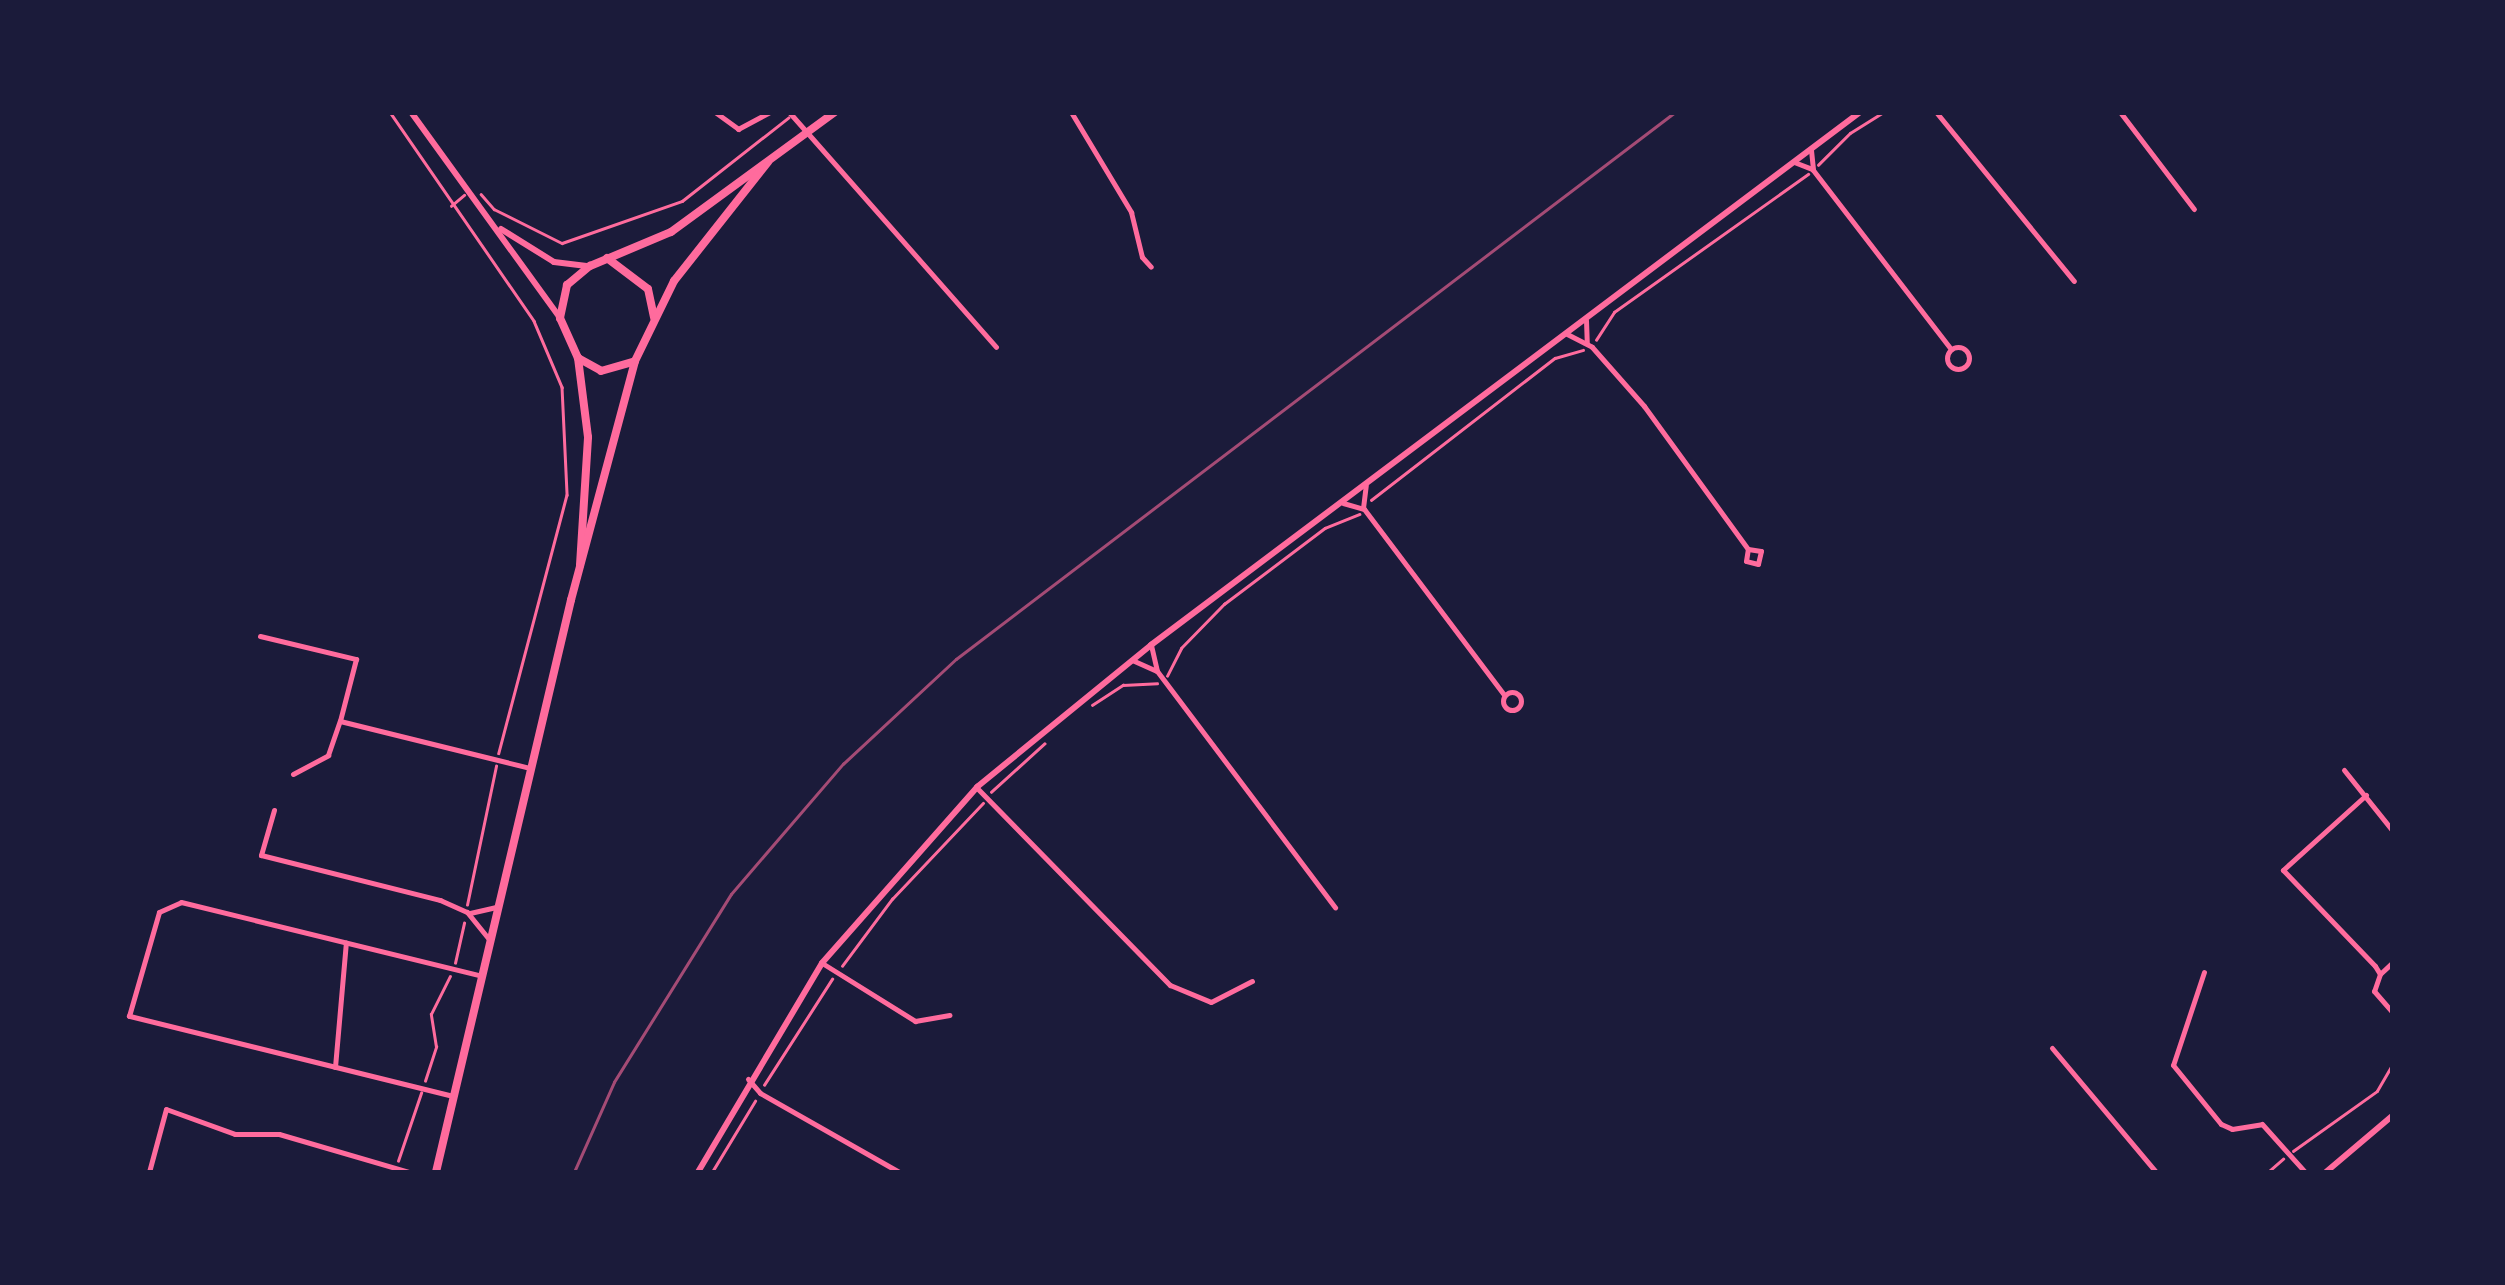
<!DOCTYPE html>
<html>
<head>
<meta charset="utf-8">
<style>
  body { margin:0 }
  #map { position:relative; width:2505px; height:1285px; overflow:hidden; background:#1b1b3a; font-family:"Titillium Web",sans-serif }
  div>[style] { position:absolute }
  .path>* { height:2.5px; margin:-1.25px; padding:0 1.25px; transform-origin:1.25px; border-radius:1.25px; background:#ff6b9d }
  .minor>* { height:5px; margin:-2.5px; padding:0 2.5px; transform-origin:2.5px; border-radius:2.5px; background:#ff6b9d }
  .minor>.ring { margin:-2.5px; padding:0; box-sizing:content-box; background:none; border:5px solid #ff6b9d; border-radius:50% }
  .tertiary>* { height:6px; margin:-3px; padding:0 3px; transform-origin:3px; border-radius:3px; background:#ff6b9d }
  .secondary>* { height:8px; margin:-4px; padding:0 4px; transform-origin:4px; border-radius:4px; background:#ff6b9d }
  .rail>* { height:2.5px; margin:-1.25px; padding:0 1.25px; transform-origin:1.25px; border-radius:1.25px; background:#a44b75 }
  span { translate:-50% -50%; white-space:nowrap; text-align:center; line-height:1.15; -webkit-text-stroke:9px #1b1b3a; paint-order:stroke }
  .frame { position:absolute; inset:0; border:115px solid #1b1b3a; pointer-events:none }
</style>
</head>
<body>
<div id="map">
  <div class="path">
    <div style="left:390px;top:112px;width:254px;rotate:55.4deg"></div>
    <div style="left:534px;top:321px;width:72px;rotate:67deg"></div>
    <div style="left:562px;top:387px;width:108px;rotate:87.3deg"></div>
    <div style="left:567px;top:495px;width:267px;rotate:104.8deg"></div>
    <div style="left:1818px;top:165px;width:45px;rotate:-45deg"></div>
    <div style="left:1850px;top:133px;width:40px;rotate:-32deg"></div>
    <div style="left:481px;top:194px;width:20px;rotate:49deg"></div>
    <div style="left:494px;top:209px;width:76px;rotate:26.6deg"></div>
    <div style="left:562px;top:243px;width:127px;rotate:-19.3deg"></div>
    <div style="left:682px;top:201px;width:135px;rotate:-38.1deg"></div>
    <div style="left:451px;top:206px;width:17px;rotate:-40deg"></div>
    <div style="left:1596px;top:340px;width:33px;rotate:-57deg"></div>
    <div style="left:1614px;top:312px;width:238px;rotate:-35.4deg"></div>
    <div style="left:1371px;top:500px;width:232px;rotate:-37.7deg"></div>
    <div style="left:1555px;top:358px;width:29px;rotate:-16deg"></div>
    <div style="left:1167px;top:676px;width:31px;rotate:-63deg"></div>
    <div style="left:1181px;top:648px;width:62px;rotate:-45.7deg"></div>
    <div style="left:1224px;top:604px;width:126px;rotate:-37deg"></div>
    <div style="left:1325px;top:528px;width:37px;rotate:-22deg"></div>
    <div style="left:1092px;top:705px;width:37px;rotate:-33deg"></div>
    <div style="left:1123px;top:685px;width:34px;rotate:-3deg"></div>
    <div style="left:991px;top:792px;width:72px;rotate:-42.2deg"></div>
    <div style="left:467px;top:905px;width:142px;rotate:-78.2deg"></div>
    <div style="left:455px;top:963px;width:41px;rotate:-77.3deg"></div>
    <div style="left:842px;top:966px;width:84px;rotate:-53.3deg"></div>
    <div style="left:892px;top:899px;width:132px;rotate:-46.5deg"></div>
    <div style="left:425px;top:1081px;width:36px;rotate:-72deg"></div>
    <div style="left:436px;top:1047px;width:33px;rotate:-99deg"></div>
    <div style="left:431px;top:1014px;width:42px;rotate:-63.4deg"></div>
    <div style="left:764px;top:1085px;width:126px;rotate:-57.3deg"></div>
    <div style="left:2293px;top:1151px;width:103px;rotate:-35.5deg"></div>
    <div style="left:2377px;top:1091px;width:30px;rotate:-60deg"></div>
    <div style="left:398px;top:1161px;width:72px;rotate:-71.3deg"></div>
    <div style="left:712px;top:1172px;width:83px;rotate:-58.8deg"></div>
    <div style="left:2268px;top:1172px;width:20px;rotate:-41deg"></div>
  </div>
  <div class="minor">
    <div style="left:715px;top:112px;width:29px;rotate:36deg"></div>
    <div style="left:738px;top:129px;width:36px;rotate:-28deg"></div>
    <div style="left:789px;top:112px;width:313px;rotate:48.6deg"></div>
    <div style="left:1071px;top:112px;width:117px;rotate:59deg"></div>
    <div style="left:1131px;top:212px;width:46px;rotate:76.3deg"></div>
    <div style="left:1142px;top:257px;width:13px;rotate:48deg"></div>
    <div style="left:1936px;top:112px;width:218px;rotate:50.8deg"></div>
    <div style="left:2120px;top:112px;width:122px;rotate:52.7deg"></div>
    <div style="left:1811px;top:150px;width:20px;rotate:84deg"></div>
    <div style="left:1813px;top:170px;width:226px;rotate:52.4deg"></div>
    <div style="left:1794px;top:162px;width:19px;rotate:21deg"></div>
    <div style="left:1586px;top:320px;width:23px;rotate:88deg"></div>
    <div style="left:1567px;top:334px;width:28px;rotate:27deg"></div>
    <div style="left:1592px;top:347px;width:79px;rotate:48.6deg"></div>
    <div style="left:1644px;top:406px;width:177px;rotate:54deg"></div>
    <div style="left:1748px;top:549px;width:13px;rotate:9deg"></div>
    <div style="left:1761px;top:551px;width:13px;rotate:103deg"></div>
    <div style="left:1758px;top:564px;width:12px;rotate:-166deg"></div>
    <div style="left:1746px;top:561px;width:12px;rotate:-81deg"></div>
    <div class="ring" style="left:1947px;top:347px;width:17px;height:17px"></div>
    <div style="left:1343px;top:503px;width:22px;rotate:16deg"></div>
    <div style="left:1364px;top:509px;width:233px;rotate:53deg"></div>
    <div style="left:1363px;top:508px;width:23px;rotate:-83deg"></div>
    <div style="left:260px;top:636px;width:99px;rotate:13.5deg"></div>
    <div style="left:356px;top:659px;width:64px;rotate:104.5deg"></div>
    <div style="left:1151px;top:645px;width:27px;rotate:77deg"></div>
    <div style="left:1157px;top:671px;width:296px;rotate:53deg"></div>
    <div style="left:1132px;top:660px;width:27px;rotate:24deg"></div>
    <div class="ring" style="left:1503px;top:692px;width:13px;height:13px"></div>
    <div style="left:2344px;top:770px;width:77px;rotate:51.3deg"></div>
    <div style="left:293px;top:774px;width:40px;rotate:-28deg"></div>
    <div style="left:328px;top:755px;width:36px;rotate:-71deg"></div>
    <div style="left:340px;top:721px;width:196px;rotate:13.9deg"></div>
    <div style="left:977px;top:788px;width:276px;rotate:45.6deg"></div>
    <div style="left:1170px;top:985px;width:44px;rotate:22.5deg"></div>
    <div style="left:1211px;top:1002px;width:46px;rotate:-27.1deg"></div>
    <div style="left:2366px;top:795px;width:112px;rotate:137.9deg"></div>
    <div style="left:2283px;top:870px;width:133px;rotate:46.2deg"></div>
    <div style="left:2375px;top:966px;width:9px;rotate:58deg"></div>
    <div style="left:2380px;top:974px;width:18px;rotate:109deg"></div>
    <div style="left:2374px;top:991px;width:28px;rotate:49deg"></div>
    <div style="left:274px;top:810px;width:47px;rotate:106.1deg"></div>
    <div style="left:261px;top:855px;width:185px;rotate:14.1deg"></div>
    <div style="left:440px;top:900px;width:30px;rotate:24deg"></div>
    <div style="left:467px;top:912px;width:35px;rotate:51deg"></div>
    <div style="left:470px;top:913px;width:28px;rotate:-13deg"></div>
    <div style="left:822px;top:963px;width:110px;rotate:31.9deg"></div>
    <div style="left:915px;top:1021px;width:35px;rotate:-10deg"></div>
    <div style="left:2204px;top:972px;width:98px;rotate:108.4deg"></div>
    <div style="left:2173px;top:1065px;width:76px;rotate:50.9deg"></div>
    <div style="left:2221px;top:1124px;width:12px;rotate:24deg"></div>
    <div style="left:2232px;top:1129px;width:30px;rotate:-9deg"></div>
    <div style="left:2262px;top:1124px;width:64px;rotate:48.1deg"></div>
    <div style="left:2380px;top:974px;width:16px;rotate:-43deg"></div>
    <div style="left:2052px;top:1048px;width:162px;rotate:50deg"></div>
    <div style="left:335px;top:1067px;width:125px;rotate:-85deg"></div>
    <div style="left:748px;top:1079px;width:18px;rotate:49deg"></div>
    <div style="left:760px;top:1093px;width:160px;rotate:29.6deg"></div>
    <div style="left:453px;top:1096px;width:334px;rotate:-166.1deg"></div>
    <div style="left:129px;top:1016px;width:108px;rotate:-73.9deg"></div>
    <div style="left:159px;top:912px;width:24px;rotate:-24deg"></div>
    <div style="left:181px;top:902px;width:310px;rotate:13.8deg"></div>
    <div style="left:149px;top:1172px;width:65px;rotate:-74.9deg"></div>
    <div style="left:166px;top:1109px;width:73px;rotate:19.9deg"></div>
    <div style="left:235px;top:1134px;width:44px"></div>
    <div style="left:279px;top:1134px;width:135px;rotate:16.3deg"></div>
  </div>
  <div class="tertiary">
    <div style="left:411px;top:112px;width:254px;rotate:54.1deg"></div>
    <div style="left:501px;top:229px;width:62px;rotate:31.9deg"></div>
    <div style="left:554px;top:262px;width:35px;rotate:7deg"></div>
    <div style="left:698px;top:1172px;width:243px;rotate:-59.3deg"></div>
    <div style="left:822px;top:963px;width:235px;rotate:-48.6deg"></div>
    <div style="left:977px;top:787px;width:225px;rotate:-39.2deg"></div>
    <div style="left:1151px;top:645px;width:887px;rotate:-36.93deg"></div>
    <div style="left:2326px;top:1172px;width:87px;rotate:-40.3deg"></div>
  </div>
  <div class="secondary">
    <div style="left:607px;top:258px;width:51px;rotate:37.1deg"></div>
    <div style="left:648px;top:289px;width:29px;rotate:78deg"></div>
    <div style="left:578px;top:358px;width:26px;rotate:29deg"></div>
    <div style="left:601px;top:371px;width:35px;rotate:-16deg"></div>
    <div style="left:580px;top:565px;width:128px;rotate:-86.4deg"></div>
    <div style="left:588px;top:437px;width:80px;rotate:-97.2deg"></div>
    <div style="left:578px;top:358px;width:44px;rotate:-114.2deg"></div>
    <div style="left:560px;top:318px;width:34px;rotate:-78deg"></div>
    <div style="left:567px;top:285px;width:30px;rotate:-40deg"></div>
    <div style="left:590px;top:266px;width:88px;rotate:-22.8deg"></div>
    <div style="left:671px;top:232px;width:203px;rotate:-36.2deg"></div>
    <div style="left:436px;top:1172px;width:588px;rotate:-76.72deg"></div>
    <div style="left:571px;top:600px;width:247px;rotate:-75deg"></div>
    <div style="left:635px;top:361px;width:89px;rotate:-64deg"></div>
    <div style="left:674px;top:281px;width:152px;rotate:-51.7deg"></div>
  </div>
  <div class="rail">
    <div style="left:574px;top:1172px;width:98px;rotate:-66deg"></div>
    <div style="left:614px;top:1082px;width:221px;rotate:-58.1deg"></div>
    <div style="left:731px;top:894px;width:172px;rotate:-49.3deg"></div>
    <div style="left:843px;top:764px;width:154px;rotate:-42.9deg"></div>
    <div style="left:956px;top:659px;width:903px;rotate:-37.26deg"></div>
  </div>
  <div class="frame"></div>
</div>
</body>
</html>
